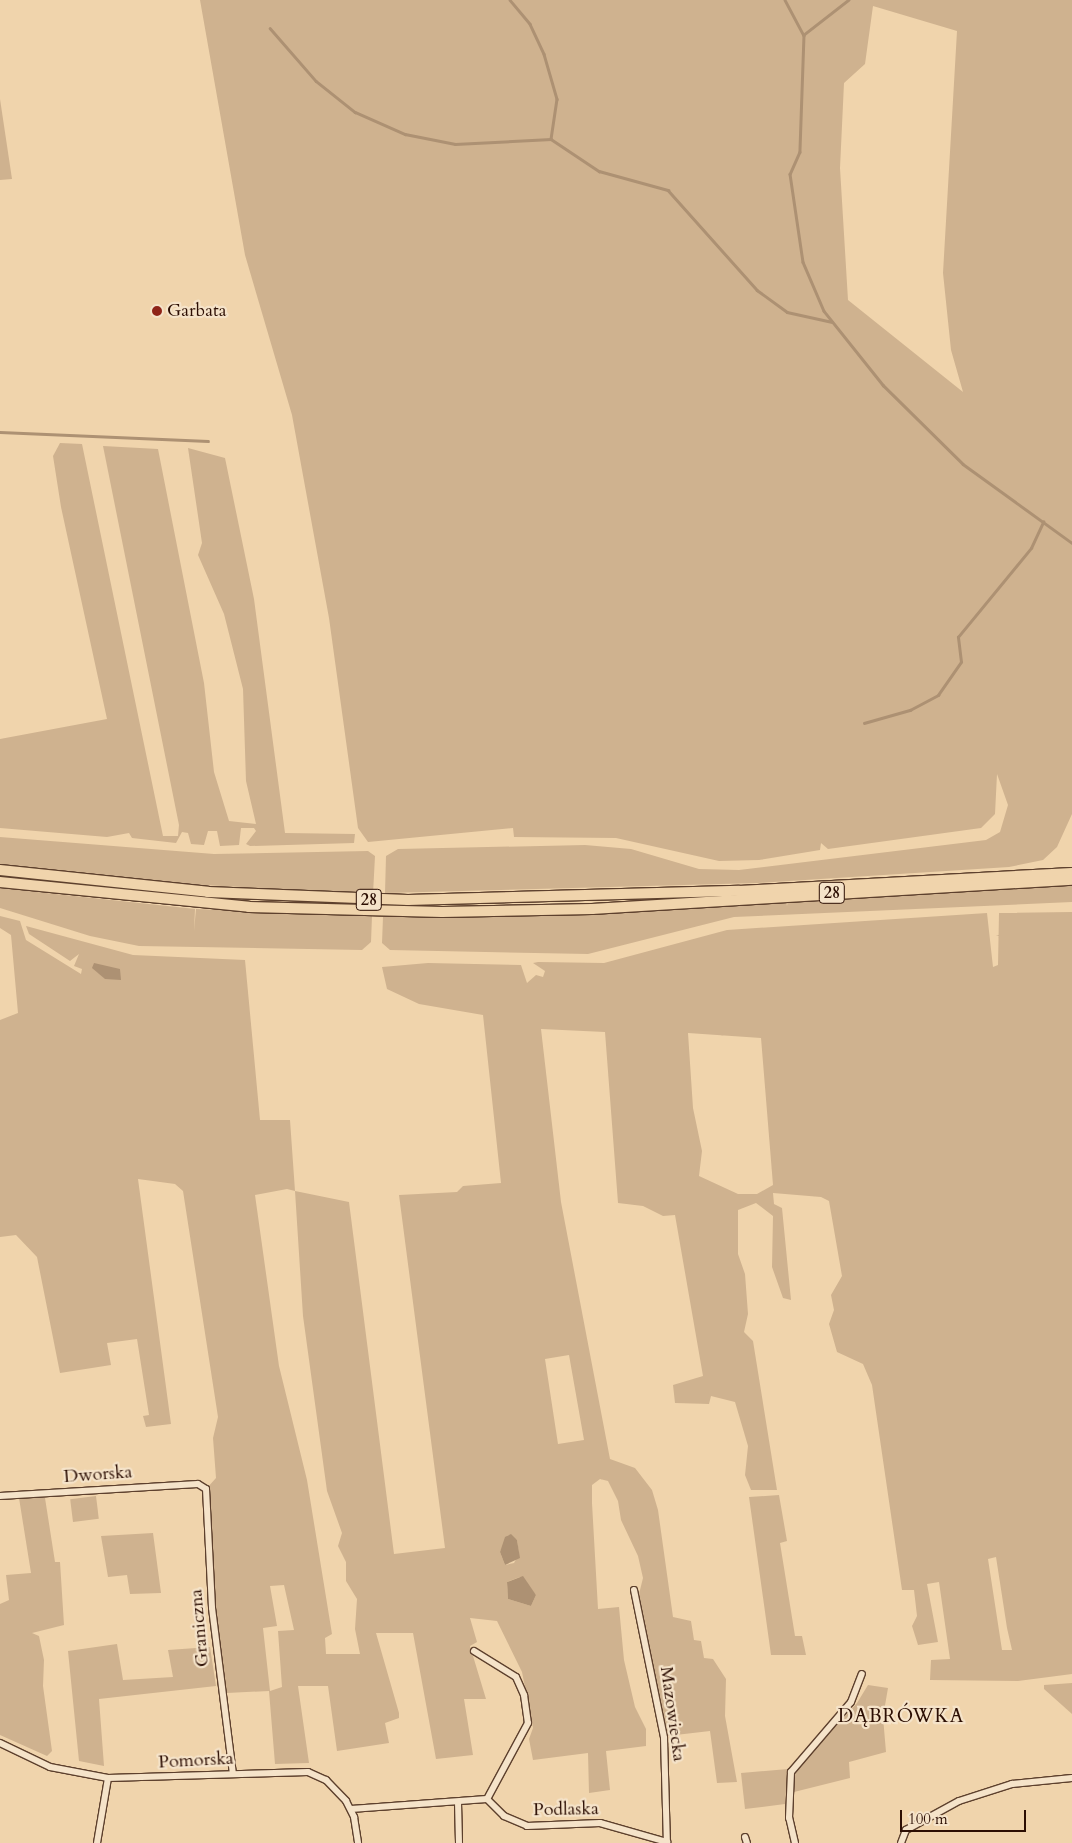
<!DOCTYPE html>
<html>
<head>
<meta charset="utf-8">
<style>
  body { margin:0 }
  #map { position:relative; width:1072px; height:1843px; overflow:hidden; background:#f0d4ac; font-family:Cardo,serif }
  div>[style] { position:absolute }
  .green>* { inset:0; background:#cfb28f; transform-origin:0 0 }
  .water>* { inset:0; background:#ad9173 }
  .stream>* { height:2.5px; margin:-1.25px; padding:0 1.25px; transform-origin:1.25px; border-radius:1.25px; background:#ad9173 }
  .roads { filter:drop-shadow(1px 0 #5d402d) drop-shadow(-1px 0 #5d402d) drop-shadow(0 1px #5d402d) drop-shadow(0 -1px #5d402d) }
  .minor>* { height:6px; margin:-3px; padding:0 3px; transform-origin:3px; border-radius:3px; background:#f5e3c9 }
  .primary>* { height:10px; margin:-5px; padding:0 5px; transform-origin:5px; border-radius:5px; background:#f0d4ac }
  .dots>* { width:14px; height:14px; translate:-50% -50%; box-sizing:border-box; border:2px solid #f5e3c9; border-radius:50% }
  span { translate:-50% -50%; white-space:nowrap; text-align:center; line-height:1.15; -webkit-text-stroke:4.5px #f5e3c9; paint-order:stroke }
  .shield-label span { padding:1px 4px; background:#f5e3c9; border:1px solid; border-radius:4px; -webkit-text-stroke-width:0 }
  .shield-label { font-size:16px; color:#2c0e03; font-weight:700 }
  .poi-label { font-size:18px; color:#2c0e03 }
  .left { translate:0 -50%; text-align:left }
  .street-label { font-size:18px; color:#2c0e03 }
  .neighbourhood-label { font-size:19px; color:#2c0e03; letter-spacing:1px }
  .scale { position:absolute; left:900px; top:1810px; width:126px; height:22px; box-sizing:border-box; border:2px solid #2c0e03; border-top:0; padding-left:6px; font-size:15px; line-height:18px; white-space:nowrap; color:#2c0e03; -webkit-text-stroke:4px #f5e3c9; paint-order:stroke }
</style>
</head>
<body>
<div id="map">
  <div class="green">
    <div style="clip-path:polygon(evenodd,200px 0,1072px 0,1072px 814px,1057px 847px,1043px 860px,1009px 867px,758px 883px,385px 893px,386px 856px,398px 849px,585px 845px,631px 849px,699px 869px,739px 870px,986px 840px,1000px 832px,1008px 805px,997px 774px,995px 814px,981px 828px,828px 849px,821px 843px,820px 850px,759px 860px,719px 861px,616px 838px,514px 837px,513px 828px,368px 842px,358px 828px,329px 618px,292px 415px,245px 255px,200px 0,873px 6px,957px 31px,943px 273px,951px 350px,963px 392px,848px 300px,840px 168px,844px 83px,865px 64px,873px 6px)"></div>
    <div style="clip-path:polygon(0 99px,12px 179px,0 180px)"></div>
    <div style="clip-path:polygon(60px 443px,82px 444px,163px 836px,178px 836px,179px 825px,103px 446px,158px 449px,204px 683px,214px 772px,229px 821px,256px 824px,246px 781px,243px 689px,224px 614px,198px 555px,202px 543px,188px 448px,225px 458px,254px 599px,285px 833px,355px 834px,354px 843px,250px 846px,246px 844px,256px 831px,254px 828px,241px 828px,239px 845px,220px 846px,217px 831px,208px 831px,204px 845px,191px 844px,188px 833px,182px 832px,176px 843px,132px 838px,129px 833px,107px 837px,0 828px,0 739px,107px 719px,61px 507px,53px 456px)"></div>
    <div style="clip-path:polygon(0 837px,214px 854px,368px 851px,375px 856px,373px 894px,183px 884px,0 864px)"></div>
    <div style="clip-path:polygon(1072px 885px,1072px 902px,734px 917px,588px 954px,390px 950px,382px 943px,383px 917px,541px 916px,786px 901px,787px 906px,788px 901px)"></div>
    <div style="clip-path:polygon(0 888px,195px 909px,194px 931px,196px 909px,372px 916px,371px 942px,362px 950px,139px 946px,90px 936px,0 908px)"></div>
    <div style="clip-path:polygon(evenodd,1072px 912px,1072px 1674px,1018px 1681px,930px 1680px,931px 1660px,950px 1659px,939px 1582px,927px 1584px,938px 1642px,918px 1645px,912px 1626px,917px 1616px,914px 1590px,902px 1590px,872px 1385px,863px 1364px,837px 1352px,829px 1324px,834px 1310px,831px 1295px,842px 1276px,829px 1201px,821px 1197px,773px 1193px,774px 1204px,782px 1208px,791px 1300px,783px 1298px,772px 1267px,773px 1216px,756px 1203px,738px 1210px,738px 1254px,745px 1274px,748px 1314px,744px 1332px,753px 1341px,777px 1490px,751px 1490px,745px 1475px,748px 1446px,735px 1402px,711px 1396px,709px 1404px,675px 1403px,673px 1385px,703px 1376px,675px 1215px,663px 1216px,643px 1206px,618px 1203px,605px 1032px,541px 1029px,561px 1202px,610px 1459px,635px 1468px,652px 1490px,658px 1510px,673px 1617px,691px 1621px,694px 1640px,701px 1641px,704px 1658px,713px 1659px,726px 1679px,725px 1716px,737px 1782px,717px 1783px,710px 1731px,667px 1736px,639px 1594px,643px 1578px,638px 1556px,621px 1520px,618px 1501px,608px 1481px,600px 1479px,592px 1485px,592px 1503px,598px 1609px,619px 1607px,624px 1660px,635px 1707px,646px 1729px,646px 1746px,606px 1751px,610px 1790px,589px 1793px,588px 1753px,533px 1760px,529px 1739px,533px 1728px,522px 1672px,497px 1621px,470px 1618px,477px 1642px,470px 1646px,486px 1699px,464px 1699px,473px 1755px,436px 1759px,413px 1633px,376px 1633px,399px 1713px,399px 1718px,385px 1723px,389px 1743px,337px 1751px,328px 1686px,298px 1686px,309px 1763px,275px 1764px,269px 1691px,227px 1693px,212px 1590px,207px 1488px,216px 1478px,213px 1438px,218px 1417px,183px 1191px,175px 1184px,138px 1179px,171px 1424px,146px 1427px,143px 1416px,149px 1415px,137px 1339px,107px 1343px,111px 1365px,60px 1373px,37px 1257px,16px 1235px,0 1237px,0 1020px,18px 1013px,11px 935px,0 928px,0 916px,20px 921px,26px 940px,81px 974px,82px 969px,74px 966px,79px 954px,70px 961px,29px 934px,26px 926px,133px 955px,245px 960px,260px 1120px,290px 1120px,295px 1191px,349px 1202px,394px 1554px,445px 1548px,399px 1195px,457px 1192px,463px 1186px,501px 1183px,483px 1015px,419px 1004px,387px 989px,382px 967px,428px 963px,521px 965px,527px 983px,536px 975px,543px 977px,545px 971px,533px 963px,538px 962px,604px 963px,727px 930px,987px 913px,993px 967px,998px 965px,999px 913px,1072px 912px,688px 1033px,761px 1038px,773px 1185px,757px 1194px,738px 1194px,699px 1176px,702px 1151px,693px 1108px,688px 1033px,1072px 912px,287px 1189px,295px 1191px,303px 1316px,327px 1491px,342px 1533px,338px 1546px,346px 1562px,346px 1581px,357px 1599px,355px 1629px,360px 1654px,326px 1654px,325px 1638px,332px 1634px,307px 1480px,279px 1366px,255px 1195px,287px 1189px,1072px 912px,569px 1355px,584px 1440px,558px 1444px,545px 1359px,569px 1355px,1072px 912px,508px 1535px,517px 1540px,519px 1554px,514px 1563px,505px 1565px,500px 1552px,508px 1535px,1072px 912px,996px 1557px,1007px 1628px,1012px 1650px,1002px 1650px,988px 1559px,996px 1557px,1072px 912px,520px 1577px,536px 1595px,531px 1606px,508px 1599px,507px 1582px,520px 1577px,1072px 912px,284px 1585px,294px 1630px,278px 1631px,282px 1687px,270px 1691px,263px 1628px,277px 1626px,270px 1586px,284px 1585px)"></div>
    <div style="clip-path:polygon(779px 1495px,787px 1541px,780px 1543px,795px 1636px,802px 1636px,806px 1655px,771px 1655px,749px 1497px)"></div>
    <div style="left:96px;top:1496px;width:23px;height:26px;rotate:83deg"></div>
    <div style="clip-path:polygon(19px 1498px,45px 1498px,55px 1562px,60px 1562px,64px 1625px,32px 1633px,39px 1636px,44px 1660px,43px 1686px,52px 1751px,47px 1756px,0 1735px,0 1604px,9px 1600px,6px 1575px,31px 1573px)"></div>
    <div style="clip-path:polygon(153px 1533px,161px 1593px,130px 1594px,127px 1575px,108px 1577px,101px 1536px)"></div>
    <div style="clip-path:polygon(117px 1644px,123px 1680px,173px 1677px,168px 1650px,210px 1647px,216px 1686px,99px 1699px,104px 1766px,79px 1761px,68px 1651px)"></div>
    <div style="clip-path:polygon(1072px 1683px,1072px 1714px,1044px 1689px,1044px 1685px)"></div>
    <div style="clip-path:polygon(868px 1685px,888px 1688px,883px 1717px,886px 1752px,849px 1762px,850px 1778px,794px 1792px,794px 1772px,857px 1703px)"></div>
    <div style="clip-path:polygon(788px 1769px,785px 1804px,745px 1809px,741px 1773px)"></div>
  </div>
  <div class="water">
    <div style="clip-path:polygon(94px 963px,120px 969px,121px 980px,105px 979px,92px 968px)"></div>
    <div style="clip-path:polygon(511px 1534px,517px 1540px,520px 1558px,505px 1565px,500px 1552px,505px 1537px)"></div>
    <div style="clip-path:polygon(523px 1576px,536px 1595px,531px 1606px,508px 1599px,507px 1582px)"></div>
  </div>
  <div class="stream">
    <div style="left:510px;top:0;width:31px;rotate:50deg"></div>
    <div style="left:530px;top:24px;width:33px;rotate:65deg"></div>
    <div style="left:544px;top:54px;width:47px;rotate:73.9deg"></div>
    <div style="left:557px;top:99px;width:40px;rotate:98.5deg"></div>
    <div style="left:551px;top:139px;width:58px;rotate:33.7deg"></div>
    <div style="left:599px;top:171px;width:72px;rotate:15.4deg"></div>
    <div style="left:668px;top:190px;width:134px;rotate:48.3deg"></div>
    <div style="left:757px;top:290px;width:37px;rotate:36deg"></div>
    <div style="left:787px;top:312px;width:46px;rotate:12.5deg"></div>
    <div style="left:785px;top:0;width:40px;rotate:62deg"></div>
    <div style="left:849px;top:0;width:57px;rotate:142.1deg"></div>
    <div style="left:804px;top:35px;width:117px;rotate:92deg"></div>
    <div style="left:800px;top:152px;width:24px;rotate:114deg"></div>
    <div style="left:790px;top:174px;width:89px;rotate:81.6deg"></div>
    <div style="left:803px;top:262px;width:53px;rotate:66.8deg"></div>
    <div style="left:824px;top:311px;width:95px;rotate:51.4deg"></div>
    <div style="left:883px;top:385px;width:112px;rotate:44.6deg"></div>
    <div style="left:963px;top:464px;width:135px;rotate:35.9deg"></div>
    <div style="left:270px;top:28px;width:70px;rotate:49deg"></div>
    <div style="left:316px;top:81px;width:50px;rotate:38.5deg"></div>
    <div style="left:355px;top:112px;width:55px;rotate:23.7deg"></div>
    <div style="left:405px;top:134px;width:51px;rotate:11.3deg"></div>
    <div style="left:455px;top:144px;width:96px;rotate:-3deg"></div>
    <div style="left:0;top:432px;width:208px;rotate:2.5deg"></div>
    <div style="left:864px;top:723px;width:48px;rotate:-15.8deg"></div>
    <div style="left:910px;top:710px;width:32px;rotate:-28deg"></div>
    <div style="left:938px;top:695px;width:40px;rotate:-55.1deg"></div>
    <div style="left:961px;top:662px;width:25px;rotate:-97deg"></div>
    <div style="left:958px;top:637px;width:115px;rotate:-50.6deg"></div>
    <div style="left:1031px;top:548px;width:29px;rotate:-65deg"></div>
  </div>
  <div class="roads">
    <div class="minor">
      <div style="left:0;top:1496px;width:198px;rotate:-3.5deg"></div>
      <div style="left:198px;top:1484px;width:9px;rotate:32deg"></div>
      <div style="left:206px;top:1489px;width:119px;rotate:87.1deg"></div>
      <div style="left:212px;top:1608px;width:167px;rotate:82.8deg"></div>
      <div style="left:634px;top:1590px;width:151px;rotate:78.5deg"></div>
      <div style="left:664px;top:1738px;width:105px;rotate:88.4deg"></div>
      <div style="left:474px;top:1651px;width:49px;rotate:31.8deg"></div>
      <div style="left:516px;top:1677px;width:20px;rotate:66deg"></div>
      <div style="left:524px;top:1695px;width:28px;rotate:82deg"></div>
      <div style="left:528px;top:1723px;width:86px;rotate:118.3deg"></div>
      <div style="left:0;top:1743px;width:55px;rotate:25.6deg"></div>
      <div style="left:50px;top:1767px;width:59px;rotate:10.7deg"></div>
      <div style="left:108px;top:1778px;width:200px;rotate:-1.7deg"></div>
      <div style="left:308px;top:1772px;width:20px;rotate:24deg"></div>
      <div style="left:326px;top:1780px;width:29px;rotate:46deg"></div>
      <div style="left:346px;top:1801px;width:18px;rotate:63deg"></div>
      <div style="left:354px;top:1817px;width:26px;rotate:81deg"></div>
      <div style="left:487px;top:1799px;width:24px;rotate:45deg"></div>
      <div style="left:504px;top:1816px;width:25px;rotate:23deg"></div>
      <div style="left:527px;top:1826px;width:73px;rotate:-2.4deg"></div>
      <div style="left:600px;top:1823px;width:70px;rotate:15.8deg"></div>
      <div style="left:458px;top:1802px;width:41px;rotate:88.6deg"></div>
      <div style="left:351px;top:1809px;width:136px;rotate:-4.2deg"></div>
      <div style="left:745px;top:1837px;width:6px;rotate:72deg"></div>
      <div style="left:97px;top:1843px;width:66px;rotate:-80.4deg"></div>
      <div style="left:795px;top:1843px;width:26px;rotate:-103deg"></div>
      <div style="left:789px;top:1818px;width:46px;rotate:-87.5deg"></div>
      <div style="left:791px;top:1772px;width:92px;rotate:-49.4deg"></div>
      <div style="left:851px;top:1702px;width:30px;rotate:-69deg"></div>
      <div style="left:901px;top:1843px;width:14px;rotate:-69deg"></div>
      <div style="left:906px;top:1830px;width:60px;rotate:-28.7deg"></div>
      <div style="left:959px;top:1801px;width:56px;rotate:-17.8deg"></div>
      <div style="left:1012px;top:1784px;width:60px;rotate:-5.7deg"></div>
    </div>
    <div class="primary">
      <div style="left:0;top:870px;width:209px;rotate:6deg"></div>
      <div style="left:208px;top:892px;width:200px;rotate:2.3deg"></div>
      <div style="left:408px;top:900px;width:331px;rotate:-1.6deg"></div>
      <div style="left:739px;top:891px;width:333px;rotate:-3.1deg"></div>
      <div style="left:0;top:882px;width:250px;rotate:5.7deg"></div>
      <div style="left:249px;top:907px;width:193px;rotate:1.5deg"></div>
      <div style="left:442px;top:912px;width:150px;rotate:-1.1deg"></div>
      <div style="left:592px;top:909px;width:481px;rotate:-3.5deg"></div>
    </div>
  </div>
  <div class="dots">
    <div style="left:157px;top:311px;background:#8f2418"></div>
  </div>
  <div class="shield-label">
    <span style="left:832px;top:893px">28</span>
    <span style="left:369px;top:900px">28</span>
  </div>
  <div class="poi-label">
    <span class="left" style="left:167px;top:311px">Garbata</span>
  </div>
  <div class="street-label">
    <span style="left:98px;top:1475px;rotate:-4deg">Dworska</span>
    <span style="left:200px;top:1628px;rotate:-95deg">Graniczna</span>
    <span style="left:672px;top:1714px;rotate:82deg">Mazowiecka</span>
    <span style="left:196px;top:1761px;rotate:-3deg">Pomorska</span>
    <span style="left:566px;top:1810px;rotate:-1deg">Podlaska</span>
  </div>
  <div class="neighbourhood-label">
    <span style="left:901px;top:1717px">DĄBRÓWKA</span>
  </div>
  <div class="scale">100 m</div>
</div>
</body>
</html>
